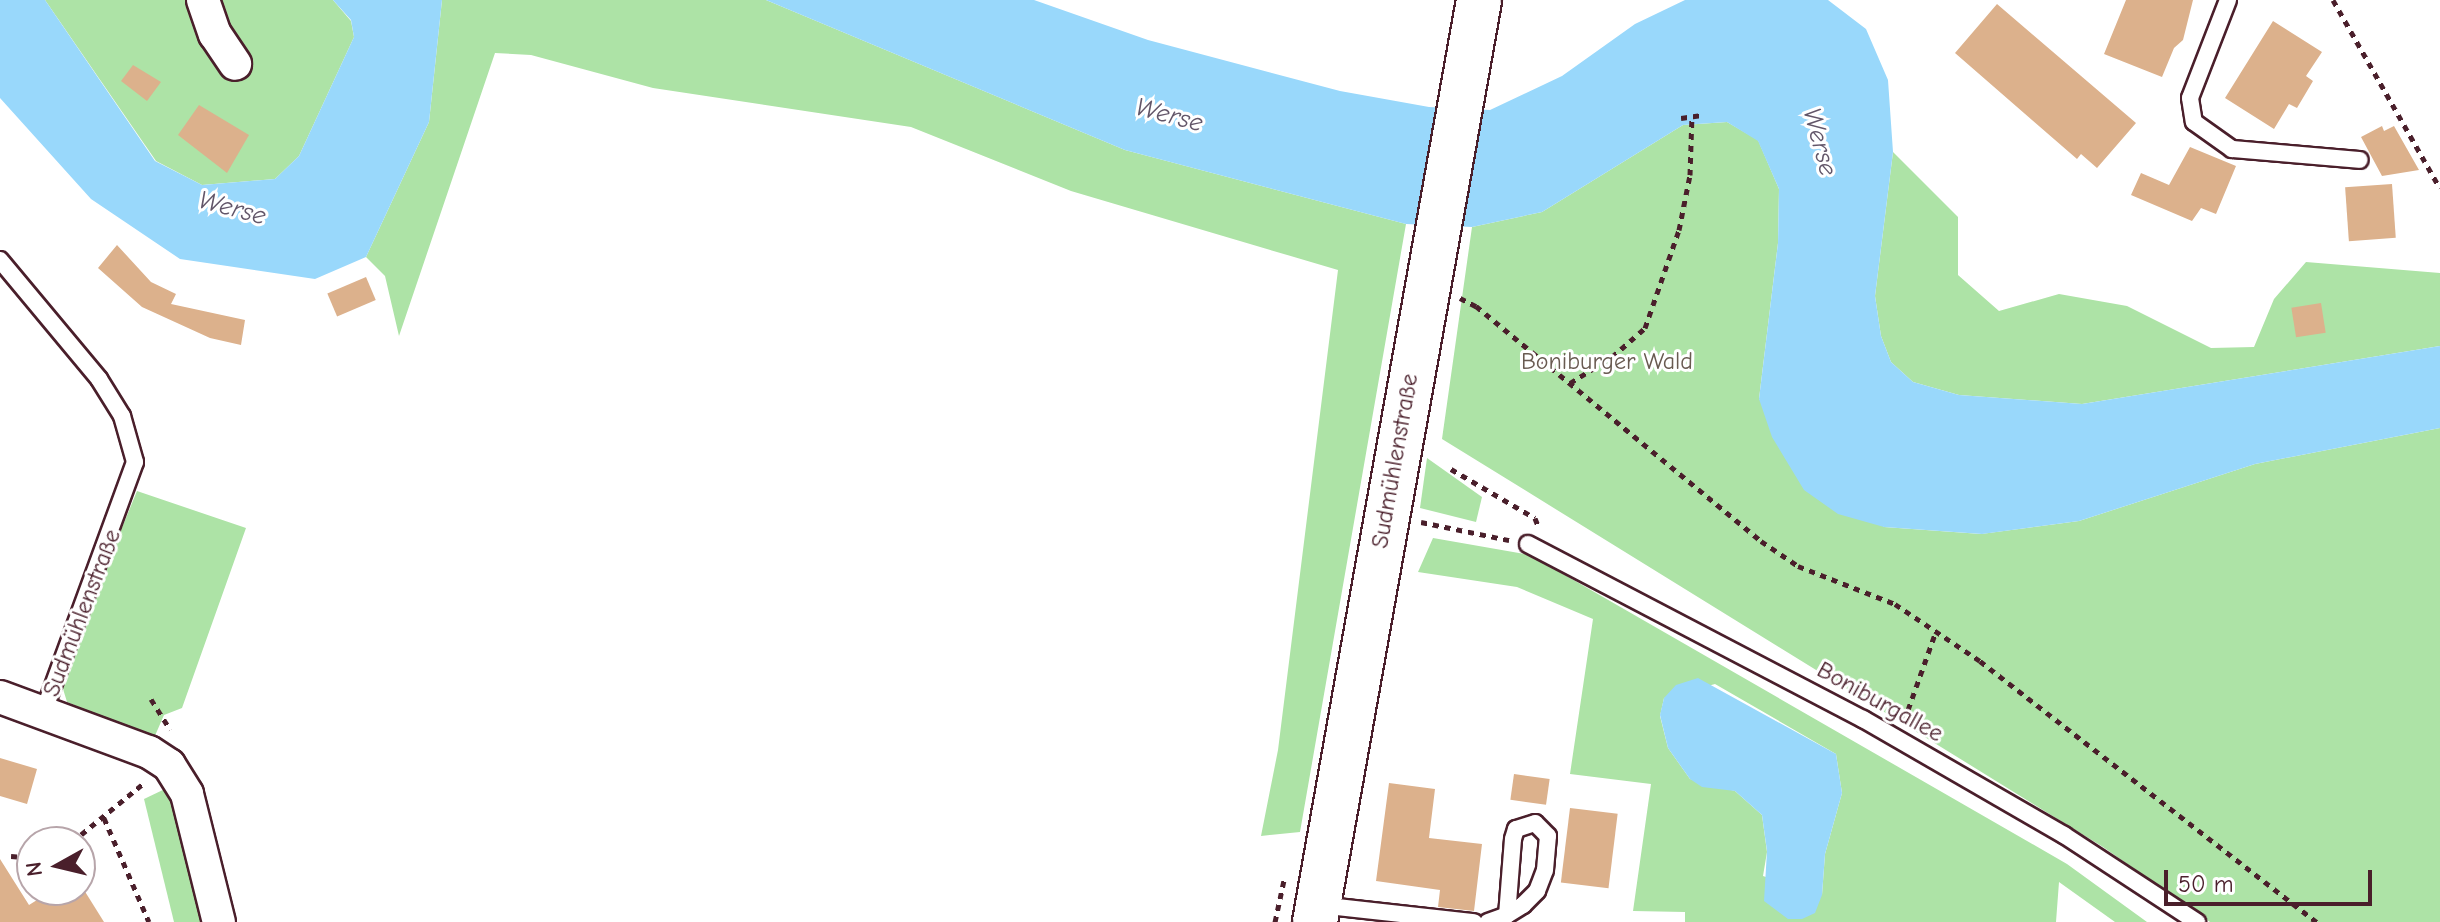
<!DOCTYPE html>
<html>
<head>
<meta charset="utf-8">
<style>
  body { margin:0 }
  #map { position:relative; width:2440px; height:922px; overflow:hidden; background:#fff; font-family:"Comic Neue",sans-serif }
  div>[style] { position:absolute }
  .green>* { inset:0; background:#ade3a6 }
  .water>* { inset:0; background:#99d8fb }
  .building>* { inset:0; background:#dcb18c; transform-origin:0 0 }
  .path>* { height:5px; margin-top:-2.5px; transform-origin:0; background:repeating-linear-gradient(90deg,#4a1f2b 0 6px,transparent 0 12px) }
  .roads { filter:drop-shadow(2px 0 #4a1f2b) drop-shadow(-2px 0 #4a1f2b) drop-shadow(0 2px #4a1f2b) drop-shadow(0 -2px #4a1f2b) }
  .lane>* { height:16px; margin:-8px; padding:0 8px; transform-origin:8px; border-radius:8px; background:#fff }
  .street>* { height:32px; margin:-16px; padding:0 16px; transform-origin:16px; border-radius:16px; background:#fff }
  .secondary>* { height:44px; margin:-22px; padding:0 22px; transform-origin:22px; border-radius:22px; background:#fff }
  span { translate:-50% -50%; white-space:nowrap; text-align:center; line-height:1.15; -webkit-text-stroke:6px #fff; paint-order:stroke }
  .park-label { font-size:24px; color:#685a50 }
  .street-label { font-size:24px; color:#4a1f2b }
  .water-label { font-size:26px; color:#625669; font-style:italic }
  .north { position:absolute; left:16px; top:826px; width:80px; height:80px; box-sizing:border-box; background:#fff; border:2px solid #b7a5aa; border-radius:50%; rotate:262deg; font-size:22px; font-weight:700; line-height:32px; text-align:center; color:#4a1f2b }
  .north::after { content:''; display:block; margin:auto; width:28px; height:36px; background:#4a1f2b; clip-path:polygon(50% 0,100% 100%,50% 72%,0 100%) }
  .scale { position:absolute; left:2164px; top:870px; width:208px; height:36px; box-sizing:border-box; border:4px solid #4a1f2b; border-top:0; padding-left:10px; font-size:24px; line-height:28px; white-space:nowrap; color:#4a1f2b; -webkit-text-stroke:6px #fff; paint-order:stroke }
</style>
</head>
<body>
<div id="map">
  <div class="green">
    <div style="clip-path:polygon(45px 0,333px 0,351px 21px,354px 37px,299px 156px,275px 179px,202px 185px,156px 161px)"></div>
    <div style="clip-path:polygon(442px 0,766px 0,1125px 150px,1406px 224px,1300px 832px,1261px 836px,1278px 750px,1338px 270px,1071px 191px,911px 127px,653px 88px,531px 55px,495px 53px,399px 336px,385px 276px,366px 257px,429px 122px)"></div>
    <div style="clip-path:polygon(1727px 122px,1758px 140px,1779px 189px,1778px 243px,1759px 399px,1884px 527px,1981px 534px,2079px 521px,2255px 464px,2440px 428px,2440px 922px,2210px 922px,2103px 847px,1442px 439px,1472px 227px,1542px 212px,1683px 125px)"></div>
    <div style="clip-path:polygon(1893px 152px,1958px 217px,1958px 275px,1999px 311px,2059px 294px,2127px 306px,2211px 348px,2254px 347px,2274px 299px,2306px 262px,2440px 273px,2440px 346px,2082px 404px,1959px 395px,1913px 382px,1891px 362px,1881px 336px,1875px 296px)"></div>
    <div style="clip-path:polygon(1427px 458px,1482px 497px,1476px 522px,1420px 508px)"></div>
    <div style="clip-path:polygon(137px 491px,246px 528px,182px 708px,164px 715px,154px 738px,67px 702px,60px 679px)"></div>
    <div style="clip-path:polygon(evenodd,1433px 538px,1530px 555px,2067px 864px,2147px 922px,2115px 922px,2059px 882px,2056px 922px,1685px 922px,1685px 912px,1633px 911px,1651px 784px,1570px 774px,1593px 619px,1517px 587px,1418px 572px,1433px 538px,1715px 684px,1836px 754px,1842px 793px,1825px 854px,1822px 895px,1763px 876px,1767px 852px,1762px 815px,1735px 791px,1690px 779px,1668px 748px,1660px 716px,1664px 698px,1715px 684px)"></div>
    <div style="clip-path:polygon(167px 788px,187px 794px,219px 922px,174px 922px,144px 799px)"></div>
  </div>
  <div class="water">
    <div style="clip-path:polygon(0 0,45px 0,155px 161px,202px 185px,275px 179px,299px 156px,354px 37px,351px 20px,333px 0,442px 0,429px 122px,366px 257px,315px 279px,180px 259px,91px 199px,0 98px)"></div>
    <div style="clip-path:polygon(766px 0,1034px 0,1148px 40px,1340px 91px,1429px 107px,1490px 110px,1562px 76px,1635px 24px,1685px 0,1828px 0,1866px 29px,1888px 80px,1893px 152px,1875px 296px,1881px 336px,1891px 362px,1913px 382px,1959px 395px,2082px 404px,2440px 346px,2440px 428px,2255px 464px,2079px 521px,1982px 534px,1884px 527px,1838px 514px,1804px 490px,1772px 437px,1759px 399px,1778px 243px,1779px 189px,1758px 141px,1727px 122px,1683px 125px,1542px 212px,1472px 227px,1406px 224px,1125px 150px)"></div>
    <div style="clip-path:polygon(1698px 678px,1836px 754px,1842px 793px,1825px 854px,1822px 895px,1815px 913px,1802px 919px,1788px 919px,1764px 901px,1767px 851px,1762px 815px,1735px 791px,1702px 787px,1690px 779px,1668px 748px,1660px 715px,1664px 698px,1676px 685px)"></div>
  </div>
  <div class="building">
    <div style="clip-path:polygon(2126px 0,2193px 0,2183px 40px,2174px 48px,2162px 77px,2104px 54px)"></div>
    <div style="clip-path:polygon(1997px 4px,2136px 123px,2097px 168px,2081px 154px,2077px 159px,1955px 53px)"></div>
    <div style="clip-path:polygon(2273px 21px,2322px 52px,2306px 76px,2313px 81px,2297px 108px,2289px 104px,2274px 129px,2225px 98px)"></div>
    <div style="clip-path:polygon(133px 65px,161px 82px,147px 101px,121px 81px)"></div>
    <div style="clip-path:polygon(199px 105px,249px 135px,227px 173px,178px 135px)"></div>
    <div style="clip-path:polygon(2382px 126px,2384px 131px,2394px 126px,2419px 170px,2382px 176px,2361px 137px)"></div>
    <div style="clip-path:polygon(2190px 147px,2236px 166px,2216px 214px,2201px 208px,2192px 221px,2131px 195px,2141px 173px,2169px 185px)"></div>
    <div style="left:2392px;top:184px;width:54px;height:47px;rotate:86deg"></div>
    <div style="clip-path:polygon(117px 245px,151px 282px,176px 294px,171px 304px,245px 320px,241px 345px,210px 338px,142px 307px,98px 268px)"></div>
    <div style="left:366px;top:277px;width:25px;height:42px;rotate:67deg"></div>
    <div style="left:2321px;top:303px;width:30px;height:30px;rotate:81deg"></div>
    <div style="clip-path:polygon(0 758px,37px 769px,27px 804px,0 796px)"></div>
    <div style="left:1514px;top:774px;width:36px;height:26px;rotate:8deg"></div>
    <div style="clip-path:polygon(1389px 783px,1435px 789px,1429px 838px,1482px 844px,1474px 911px,1438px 907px,1440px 890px,1376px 881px)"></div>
    <div style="left:1570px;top:808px;width:48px;height:75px;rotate:7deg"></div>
    <div style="clip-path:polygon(0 859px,29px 905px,53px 890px,84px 890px,104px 922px,0 922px)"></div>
  </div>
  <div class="path">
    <div style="left:2333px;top:0;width:216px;rotate:60.4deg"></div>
    <div style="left:1681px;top:118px;width:21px;rotate:-8deg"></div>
    <div style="left:1460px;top:298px;width:18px;rotate:27deg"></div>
    <div style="left:1476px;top:306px;width:369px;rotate:39.5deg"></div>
    <div style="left:1761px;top:541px;width:45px;rotate:34deg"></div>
    <div style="left:1798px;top:566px;width:104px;rotate:21.4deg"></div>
    <div style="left:1895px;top:604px;width:102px;rotate:33.8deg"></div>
    <div style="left:1980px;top:661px;width:426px;rotate:37.8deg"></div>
    <div style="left:1570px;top:383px;width:49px;rotate:-31.8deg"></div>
    <div style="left:1612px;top:357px;width:44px;rotate:-41.3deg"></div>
    <div style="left:1645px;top:328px;width:104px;rotate:-70.9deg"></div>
    <div style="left:1679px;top:230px;width:56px;rotate:-78.7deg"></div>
    <div style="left:1690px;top:175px;width:59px;rotate:-88.1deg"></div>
    <div style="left:1451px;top:469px;width:97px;rotate:30.3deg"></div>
    <div style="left:1535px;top:518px;width:9px;rotate:69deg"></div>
    <div style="left:1421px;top:522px;width:90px;rotate:11.6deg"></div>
    <div style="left:151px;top:699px;width:36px;rotate:58deg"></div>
    <div style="left:1904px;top:721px;width:96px;rotate:-70.4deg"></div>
    <div style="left:104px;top:818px;width:113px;rotate:66.6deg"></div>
    <div style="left:72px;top:842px;width:94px;rotate:-39.4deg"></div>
    <div style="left:11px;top:856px;width:21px;rotate:5deg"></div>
    <div style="left:1275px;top:922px;width:43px;rotate:-77.9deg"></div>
  </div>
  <div class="roads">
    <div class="lane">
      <div style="left:2228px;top:0;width:105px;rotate:111.2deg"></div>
      <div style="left:2190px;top:98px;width:24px;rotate:81deg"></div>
      <div style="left:2194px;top:122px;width:47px;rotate:35.4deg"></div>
      <div style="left:2232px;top:149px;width:128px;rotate:4.9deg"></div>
      <div style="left:0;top:260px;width:155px;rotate:50.2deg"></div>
      <div style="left:99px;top:379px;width:44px;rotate:58.1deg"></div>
      <div style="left:122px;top:416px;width:48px;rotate:74.2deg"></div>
      <div style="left:135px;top:462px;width:265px;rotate:110.1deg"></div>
      <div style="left:1528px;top:544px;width:378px;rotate:27.6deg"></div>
      <div style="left:1863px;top:719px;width:232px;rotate:30deg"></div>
      <div style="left:2064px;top:835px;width:159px;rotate:33.2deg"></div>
      <div style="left:1319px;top:905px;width:156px;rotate:6.3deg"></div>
      <div style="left:1488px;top:922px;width:20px;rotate:-20deg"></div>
      <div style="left:1507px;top:915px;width:19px;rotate:-32deg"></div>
      <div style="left:1523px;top:905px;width:20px;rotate:-45deg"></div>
      <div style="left:1537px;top:891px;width:22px;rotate:-69deg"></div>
      <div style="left:1545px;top:870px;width:34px;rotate:-85deg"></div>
      <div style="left:1548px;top:836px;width:18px;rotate:-135deg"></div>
      <div style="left:1535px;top:823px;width:20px;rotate:162deg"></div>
      <div style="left:1516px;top:829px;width:10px;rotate:107deg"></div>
      <div style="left:1513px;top:839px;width:76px;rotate:94.5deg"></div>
    </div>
    <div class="street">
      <div style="left:203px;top:0;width:36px;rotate:71deg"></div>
      <div style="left:215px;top:34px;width:36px;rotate:56deg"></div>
      <div style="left:0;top:697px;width:159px;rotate:20.3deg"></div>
      <div style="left:149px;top:752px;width:24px;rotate:33deg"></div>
      <div style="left:169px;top:765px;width:34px;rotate:58deg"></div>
      <div style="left:187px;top:794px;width:132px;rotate:76deg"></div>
    </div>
    <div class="secondary">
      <div style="left:1315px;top:922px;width:936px;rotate:-79.91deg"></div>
    </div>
  </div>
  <div class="park-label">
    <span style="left:1607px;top:362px">Boniburger Wald</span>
  </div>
  <div class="street-label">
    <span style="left:1395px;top:461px;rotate:-80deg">Sudmühlenstraße</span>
    <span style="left:82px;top:613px;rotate:-69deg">Sudmühlenstraße</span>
    <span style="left:1880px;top:702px;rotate:29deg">Boniburgallee</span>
  </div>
  <div class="water-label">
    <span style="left:1169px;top:116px;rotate:15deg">Werse</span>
    <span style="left:1819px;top:142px;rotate:75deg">Werse</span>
    <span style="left:232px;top:209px;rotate:15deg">Werse</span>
  </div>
  <div class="north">N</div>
  <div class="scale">50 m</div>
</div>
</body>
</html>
